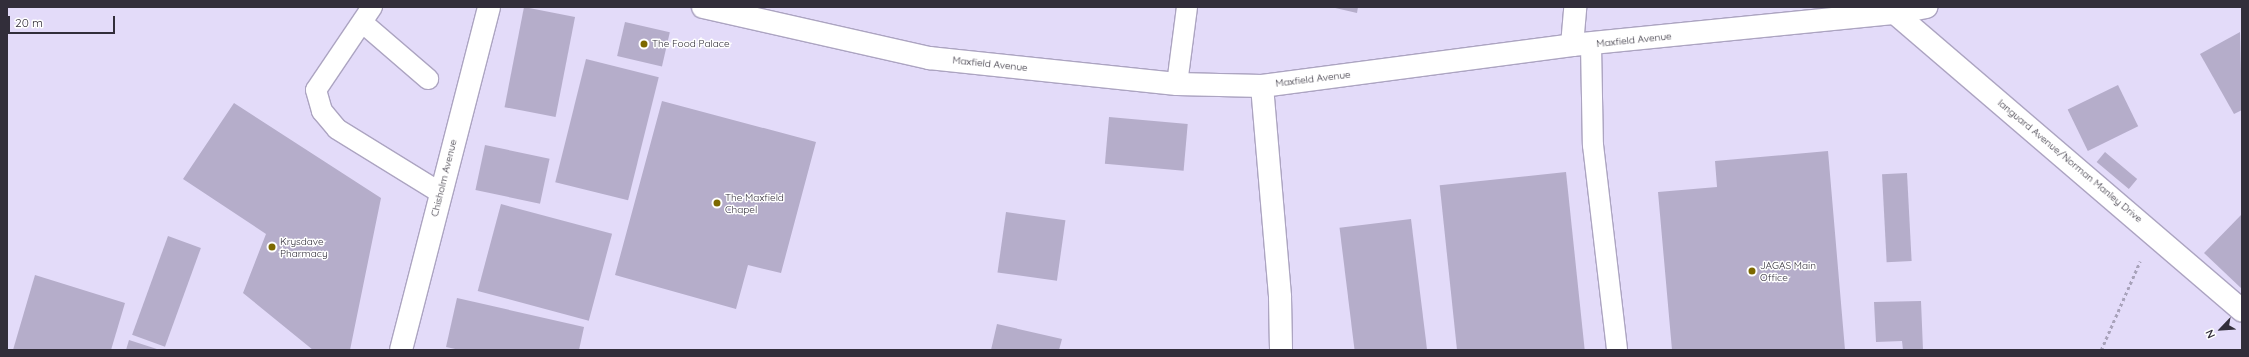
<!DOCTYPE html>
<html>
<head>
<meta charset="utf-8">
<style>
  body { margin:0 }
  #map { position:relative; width:2249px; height:357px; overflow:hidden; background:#e3dbf9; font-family:Quicksand,sans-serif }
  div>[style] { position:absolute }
  .building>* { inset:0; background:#b5adca; transform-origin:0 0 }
  .path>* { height:2.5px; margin-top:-1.25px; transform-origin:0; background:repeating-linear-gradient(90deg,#a8a2ba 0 3px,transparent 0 6px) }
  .roads { filter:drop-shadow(1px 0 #aca4c1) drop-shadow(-1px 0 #aca4c1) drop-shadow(0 1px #aca4c1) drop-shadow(0 -1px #aca4c1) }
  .service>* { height:20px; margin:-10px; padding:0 10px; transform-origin:10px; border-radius:10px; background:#fff }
  .minor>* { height:22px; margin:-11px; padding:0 11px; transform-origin:11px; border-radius:11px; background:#fff }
  .tertiary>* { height:22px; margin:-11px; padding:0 11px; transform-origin:11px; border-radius:11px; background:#fff }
  .secondary>* { height:22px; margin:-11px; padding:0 11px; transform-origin:11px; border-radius:11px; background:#fff }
  .dots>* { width:11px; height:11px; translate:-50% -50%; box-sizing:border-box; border:2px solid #fff; border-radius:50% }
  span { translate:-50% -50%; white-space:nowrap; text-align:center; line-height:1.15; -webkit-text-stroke:3px #fff; paint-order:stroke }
  .street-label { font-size:10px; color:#322e3a }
  .poi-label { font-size:10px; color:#322e3a }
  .left { translate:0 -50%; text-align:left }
  .frame { position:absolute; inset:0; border:8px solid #322e3a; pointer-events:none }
  .north { position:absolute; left:2201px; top:309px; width:40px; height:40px; -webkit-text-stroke:3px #fff; paint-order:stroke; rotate:245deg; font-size:11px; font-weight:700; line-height:16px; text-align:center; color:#322e3a }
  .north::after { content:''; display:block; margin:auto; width:14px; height:18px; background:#322e3a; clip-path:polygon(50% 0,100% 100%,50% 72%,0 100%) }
  .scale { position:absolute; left:8px; top:16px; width:107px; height:18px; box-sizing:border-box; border:2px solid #322e3a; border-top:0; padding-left:5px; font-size:12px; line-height:14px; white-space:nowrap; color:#322e3a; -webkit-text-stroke:3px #fff; paint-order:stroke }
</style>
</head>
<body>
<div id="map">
  <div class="building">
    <div style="left:524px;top:7px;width:52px;height:102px;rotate:11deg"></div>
    <div style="clip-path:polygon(1331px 7px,1358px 7px,1357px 13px)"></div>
    <div style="left:625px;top:22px;width:46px;height:35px;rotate:13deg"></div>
    <div style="clip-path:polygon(2240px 32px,2242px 110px,2234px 114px,2200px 54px)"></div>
    <div style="left:586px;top:59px;width:75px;height:127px;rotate:14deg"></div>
    <div style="left:2118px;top:85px;width:46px;height:56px;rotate:64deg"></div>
    <div style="clip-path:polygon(662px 101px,816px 142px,781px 273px,748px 265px,736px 309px,615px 275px)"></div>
    <div style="clip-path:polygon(234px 103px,381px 198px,350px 350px,313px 350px,243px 293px,266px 234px,183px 179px)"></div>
    <div style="left:1109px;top:117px;width:79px;height:47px;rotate:5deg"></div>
    <div style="left:485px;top:145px;width:66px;height:46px;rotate:12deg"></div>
    <div style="clip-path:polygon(1828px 151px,1845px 350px,1672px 350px,1658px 192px,1717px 187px,1715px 161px)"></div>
    <div style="left:2105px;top:152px;width:42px;height:13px;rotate:40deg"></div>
    <div style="left:1566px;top:172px;width:179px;height:127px;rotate:84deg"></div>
    <div style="left:1907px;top:173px;width:88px;height:25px;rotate:87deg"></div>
    <div style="left:501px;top:204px;width:115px;height:90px;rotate:15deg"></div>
    <div style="left:1006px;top:212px;width:60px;height:61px;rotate:8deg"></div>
    <div style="clip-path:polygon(2242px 214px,2242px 289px,2204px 253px)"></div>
    <div style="left:1411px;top:219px;width:132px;height:72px;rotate:83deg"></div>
    <div style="left:168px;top:236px;width:35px;height:105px;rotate:20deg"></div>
    <div style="clip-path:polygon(35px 275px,125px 303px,111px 350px,13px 350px)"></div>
    <div style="clip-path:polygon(457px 298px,584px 327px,579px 350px,460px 350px,446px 347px)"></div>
    <div style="clip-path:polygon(1921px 301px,1923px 350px,1903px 350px,1902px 341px,1876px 342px,1874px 302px)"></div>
    <div style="clip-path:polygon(997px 324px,1062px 339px,1059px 350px,991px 350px)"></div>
    <div style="clip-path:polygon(129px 340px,160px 350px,126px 350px)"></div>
  </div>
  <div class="path">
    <div style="left:2101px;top:350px;width:97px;rotate:-66.3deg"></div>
  </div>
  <div class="roads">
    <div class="service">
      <div style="left:372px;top:7px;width:100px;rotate:124deg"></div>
      <div style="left:316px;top:90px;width:22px;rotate:74deg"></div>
      <div style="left:322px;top:111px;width:23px;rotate:50deg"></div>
      <div style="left:337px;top:129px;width:120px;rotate:31.7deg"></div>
      <div style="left:363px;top:23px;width:86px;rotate:40.7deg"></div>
      <div style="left:1591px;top:45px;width:100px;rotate:88.9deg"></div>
      <div style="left:1593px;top:145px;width:206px;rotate:83.3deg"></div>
      <div style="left:1177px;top:84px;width:78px;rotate:-82.6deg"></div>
    </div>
    <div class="minor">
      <div style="left:1895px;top:13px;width:457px;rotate:40.6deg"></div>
      <div style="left:1572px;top:45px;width:38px;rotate:-85deg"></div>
      <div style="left:1262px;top:86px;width:212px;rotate:85.1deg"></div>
      <div style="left:1280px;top:297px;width:53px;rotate:88.9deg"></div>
    </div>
    <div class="tertiary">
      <div style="left:401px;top:350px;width:354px;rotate:-75.6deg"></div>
    </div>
    <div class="secondary">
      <div style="left:703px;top:7px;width:232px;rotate:12.7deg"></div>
      <div style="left:929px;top:58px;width:249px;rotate:6deg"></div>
      <div style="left:1177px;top:84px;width:85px;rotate:1.3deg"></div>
      <div style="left:1262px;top:86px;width:313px;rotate:-7.5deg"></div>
      <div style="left:1572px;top:45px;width:325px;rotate:-5.7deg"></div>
      <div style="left:1895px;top:13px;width:32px;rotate:-11deg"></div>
    </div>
  </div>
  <div class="dots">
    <div style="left:644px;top:44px;background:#7d6900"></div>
    <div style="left:717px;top:203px;background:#7d6900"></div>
    <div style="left:272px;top:247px;background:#7d6900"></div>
    <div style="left:1752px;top:271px;background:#7d6900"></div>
  </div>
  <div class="street-label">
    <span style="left:1634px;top:40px;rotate:-6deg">Maxfield Avenue</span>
    <span style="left:990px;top:64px;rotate:6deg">Maxfield Avenue</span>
    <span style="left:1313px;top:79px;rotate:-7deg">Maxfield Avenue</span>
    <span style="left:2070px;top:161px;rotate:40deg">languard Avenue/Norman Manley Drive</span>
    <span style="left:444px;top:178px;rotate:-76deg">Chisholm Avenue</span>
  </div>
  <div class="poi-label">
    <span class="left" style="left:652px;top:44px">The Food Palace</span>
    <span class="left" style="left:725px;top:203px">The Maxfield<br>Chapel</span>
    <span class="left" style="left:280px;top:247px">Krysdave<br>Pharmacy</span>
    <span class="left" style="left:1760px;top:271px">JAGAS Main<br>Office</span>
  </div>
  <div class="frame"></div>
  <div class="north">N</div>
  <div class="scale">20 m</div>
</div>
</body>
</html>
